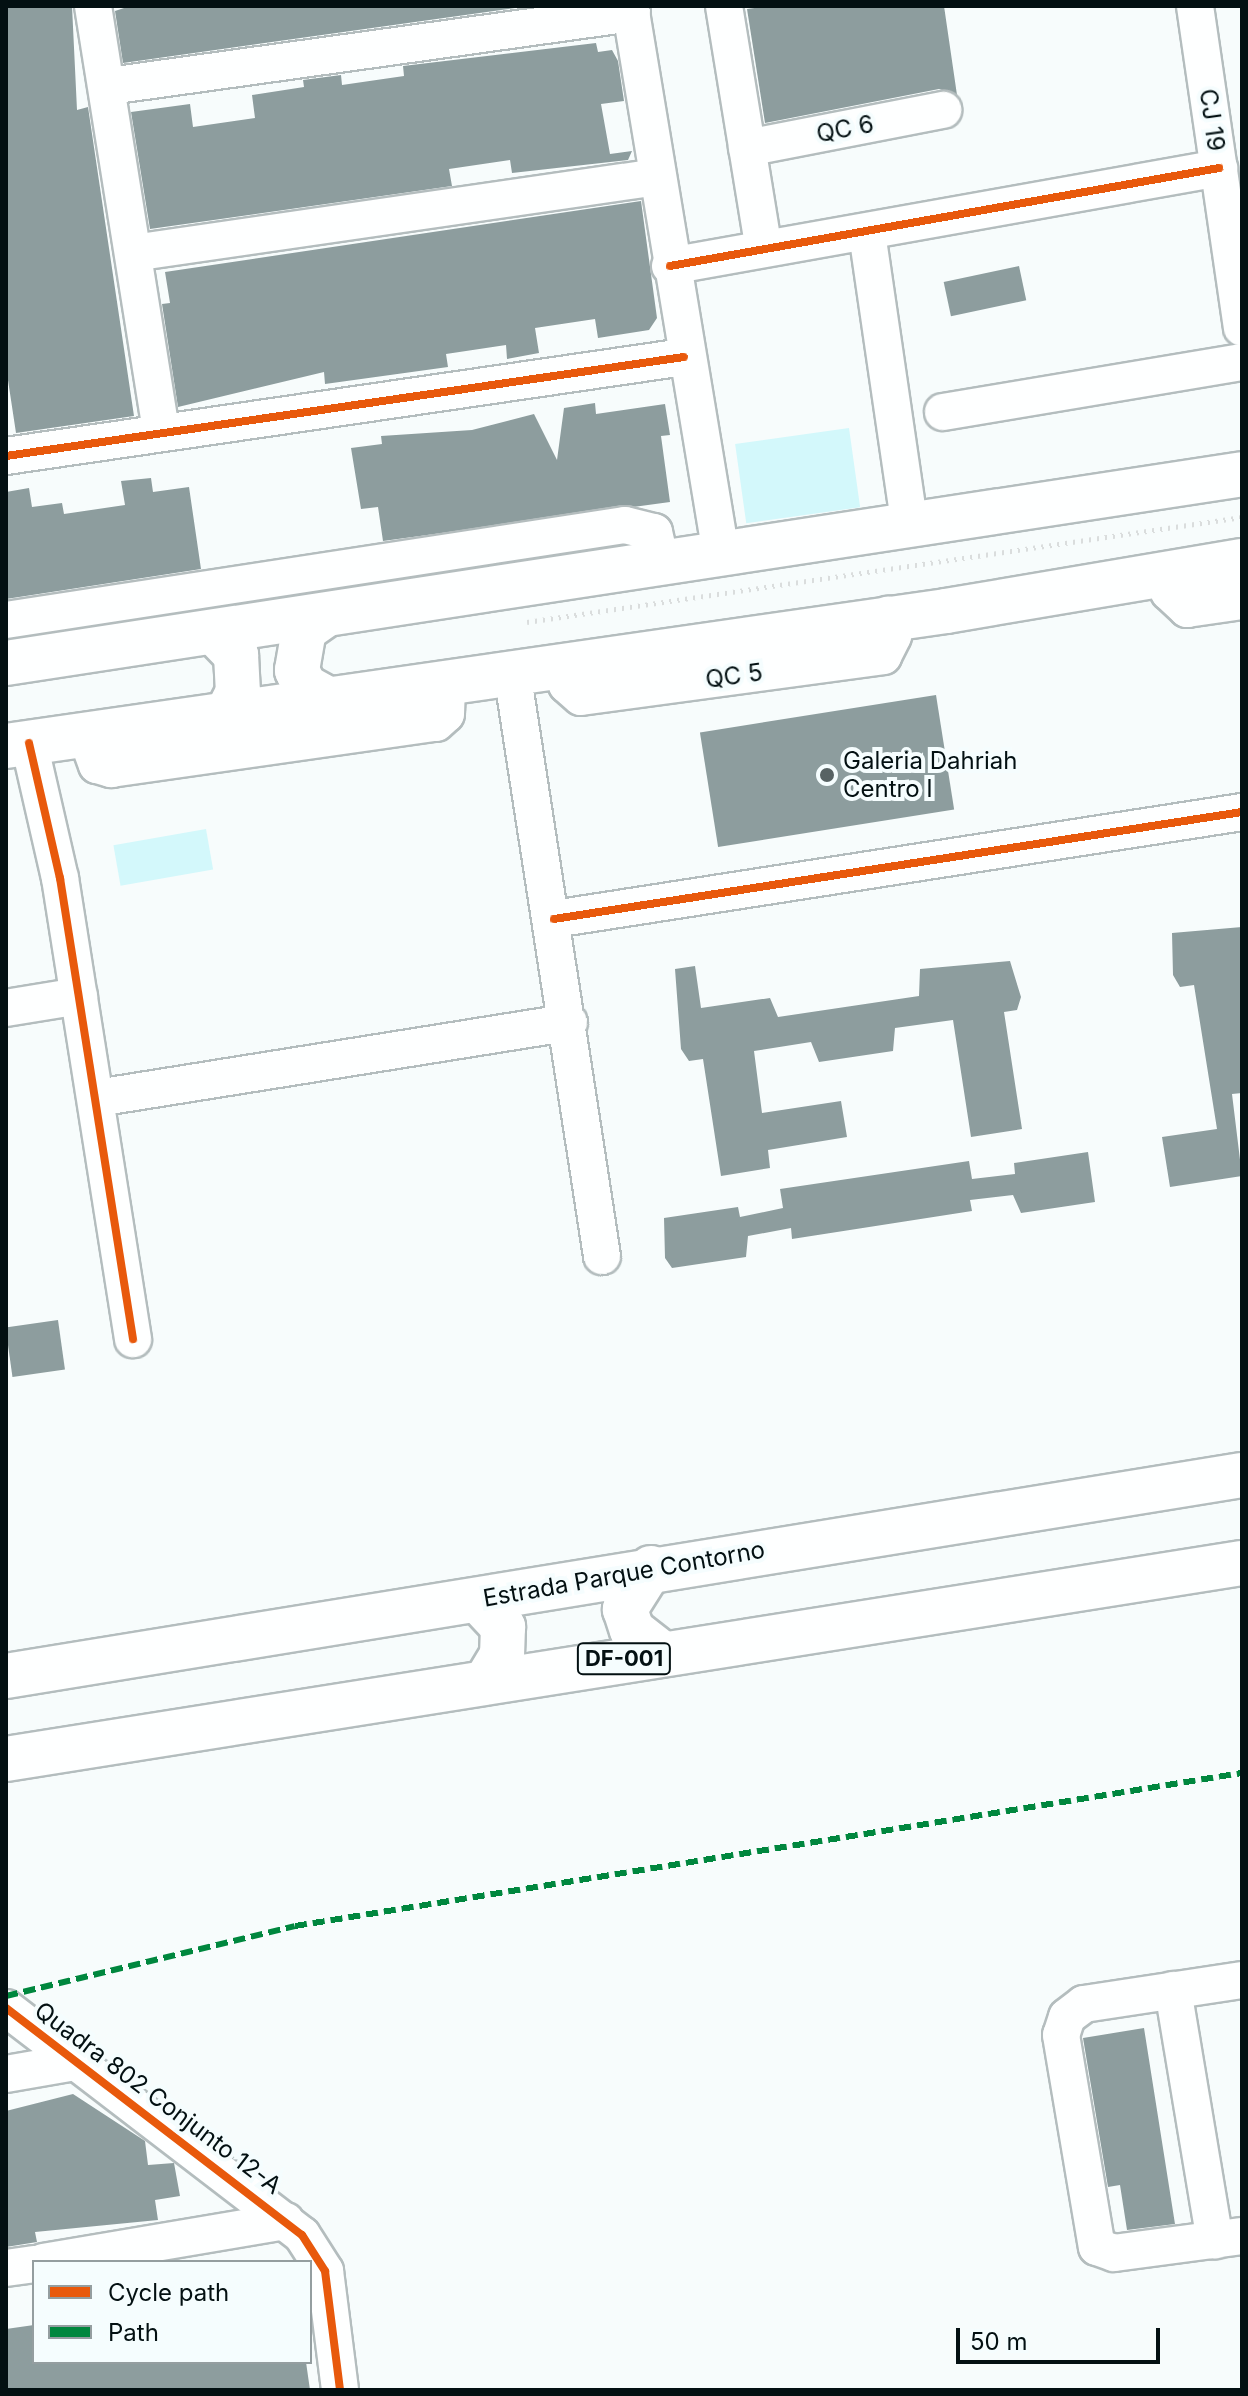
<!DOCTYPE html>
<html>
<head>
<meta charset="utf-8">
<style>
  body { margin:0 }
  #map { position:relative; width:1248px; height:2396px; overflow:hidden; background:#f7fcfc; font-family:Inter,sans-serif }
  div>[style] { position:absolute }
  .green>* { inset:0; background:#d3f8fb; transform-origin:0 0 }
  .building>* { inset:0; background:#8d9d9e; transform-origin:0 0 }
  .path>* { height:5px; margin-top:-2.5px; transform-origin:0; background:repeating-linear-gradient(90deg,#dadddd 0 2px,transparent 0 8px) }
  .roads { filter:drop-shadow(2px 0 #b4bdbe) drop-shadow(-2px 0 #b4bdbe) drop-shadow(0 2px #b4bdbe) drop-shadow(0 -2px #b4bdbe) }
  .minor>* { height:36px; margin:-18px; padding:0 18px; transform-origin:18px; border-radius:18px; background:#feffff }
  .major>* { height:44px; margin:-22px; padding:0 22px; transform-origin:22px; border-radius:22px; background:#feffff }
  .highway>* { height:44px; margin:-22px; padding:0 22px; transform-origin:22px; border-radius:22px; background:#feffff }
  .quiet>* { height:6px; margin-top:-3px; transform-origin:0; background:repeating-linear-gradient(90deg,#00873e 0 12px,transparent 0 18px) }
  .cycleway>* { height:8px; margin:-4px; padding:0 4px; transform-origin:4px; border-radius:4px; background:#e8590c }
  .dots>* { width:22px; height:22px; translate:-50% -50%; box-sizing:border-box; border:4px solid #f5fdfe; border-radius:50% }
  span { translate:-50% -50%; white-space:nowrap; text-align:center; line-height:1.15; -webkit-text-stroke:8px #f5fdfe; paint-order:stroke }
  .shield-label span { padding:2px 6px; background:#f5fdfe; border:2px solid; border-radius:6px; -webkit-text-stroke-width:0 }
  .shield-label { font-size:22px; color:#031012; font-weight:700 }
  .street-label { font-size:24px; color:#031012 }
  .poi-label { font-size:24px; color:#031012 }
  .left { translate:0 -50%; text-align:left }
  .frame { position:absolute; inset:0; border:8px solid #031012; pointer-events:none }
  .legend { position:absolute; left:32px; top:2260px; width:280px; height:104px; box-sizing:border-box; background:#f5fdfe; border:2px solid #949ea0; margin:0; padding:10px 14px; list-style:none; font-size:24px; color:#031012 }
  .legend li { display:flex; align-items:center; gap:16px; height:40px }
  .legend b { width:40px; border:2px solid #949ea0 }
  .scale { position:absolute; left:956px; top:2328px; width:204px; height:36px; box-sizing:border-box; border:4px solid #031012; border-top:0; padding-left:10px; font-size:24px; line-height:28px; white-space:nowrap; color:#031012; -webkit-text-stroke:6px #f5fdfe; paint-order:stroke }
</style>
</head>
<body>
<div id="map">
  <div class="green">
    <div style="left:849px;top:428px;width:80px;height:115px;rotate:82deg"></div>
    <div style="left:206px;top:829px;width:41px;height:94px;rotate:80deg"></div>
  </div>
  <div class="building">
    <div style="clip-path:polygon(6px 6px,72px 6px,77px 110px,88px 107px,134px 416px,16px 433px,6px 367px)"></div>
    <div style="clip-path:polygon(130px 6px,515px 6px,515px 8px,123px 63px,115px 11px)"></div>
    <div style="clip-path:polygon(769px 6px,944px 6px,957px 95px,939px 89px,765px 123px,747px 9px)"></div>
    <div style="clip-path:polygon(596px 43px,598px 52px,612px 50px,618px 61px,624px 101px,601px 104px,610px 154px,632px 151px,628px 160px,512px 173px,510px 160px,449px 169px,452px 186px,150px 229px,131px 112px,190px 104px,193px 127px,255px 118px,252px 95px,304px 87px,303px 80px,341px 75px,342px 85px,404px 76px,403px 66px)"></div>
    <div style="clip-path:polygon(641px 201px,657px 318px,649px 330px,598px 338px,595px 319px,535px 328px,539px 353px,507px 359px,506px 345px,446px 354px,448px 367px,325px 384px,324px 372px,178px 407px,162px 304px,170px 303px,165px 272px)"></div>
    <div style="left:1019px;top:266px;width:35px;height:77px;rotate:78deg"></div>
    <div style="clip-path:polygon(595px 403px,596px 414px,665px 404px,670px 435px,661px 436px,670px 502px,383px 541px,378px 507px,361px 509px,351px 448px,382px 444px,381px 436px,472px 430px,534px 414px,557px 460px,564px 408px)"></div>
    <div style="clip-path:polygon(151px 478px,153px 492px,189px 487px,201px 569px,6px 599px,6px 492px,29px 488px,32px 507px,62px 503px,64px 514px,125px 505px,121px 481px)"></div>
    <div style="left:936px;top:695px;width:116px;height:239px;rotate:81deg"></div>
    <div style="clip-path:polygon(1242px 927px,1242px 1093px,1232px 1094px,1242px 1176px,1170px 1187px,1162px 1137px,1217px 1129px,1194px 985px,1180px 987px,1173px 975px,1172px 933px)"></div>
    <div style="clip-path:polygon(1010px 961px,1021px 997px,1017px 1010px,1004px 1012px,1022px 1129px,971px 1137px,953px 1020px,895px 1028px,893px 1051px,819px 1062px,811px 1042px,754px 1051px,762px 1113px,841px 1101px,847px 1137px,768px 1150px,770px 1168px,721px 1176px,703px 1059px,689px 1061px,681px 1049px,675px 969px,695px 966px,701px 1008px,770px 998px,778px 1017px,919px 996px,920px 969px)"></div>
    <div style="clip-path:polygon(1088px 1152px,1095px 1202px,1021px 1213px,1013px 1195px,970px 1200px,972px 1211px,792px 1239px,791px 1228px,748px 1236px,746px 1257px,672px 1268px,665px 1258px,664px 1218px,738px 1207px,740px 1217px,783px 1208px,780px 1189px,969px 1161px,972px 1179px,1015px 1174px,1014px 1163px)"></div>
    <div style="left:58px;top:1320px;width:50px;height:53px;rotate:82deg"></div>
    <div style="clip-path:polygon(1144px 2028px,1175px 2224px,1127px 2230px,1120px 2185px,1108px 2187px,1083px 2038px)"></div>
    <div style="clip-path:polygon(73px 2094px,145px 2141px,148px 2165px,174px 2163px,180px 2196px,155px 2200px,158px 2220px,35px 2232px,37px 2242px,6px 2247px,6px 2111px)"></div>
    <div style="clip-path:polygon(34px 2325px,34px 2362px,306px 2362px,310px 2390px,6px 2390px,6px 2329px)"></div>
  </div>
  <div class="path">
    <div style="left:527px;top:622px;width:723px;rotate:-8.35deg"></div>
  </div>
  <div class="roads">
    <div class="minor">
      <div style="left:93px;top:6px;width:430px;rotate:80.9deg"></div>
      <div style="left:630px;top:6px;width:556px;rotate:80.57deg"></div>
      <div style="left:724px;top:6px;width:246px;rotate:80.7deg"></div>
      <div style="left:1195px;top:6px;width:325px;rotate:81.7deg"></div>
      <div style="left:109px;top:86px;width:528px;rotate:-7.95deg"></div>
      <div style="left:747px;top:148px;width:200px;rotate:-11deg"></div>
      <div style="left:867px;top:233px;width:296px;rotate:81.7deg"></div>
      <div style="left:133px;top:253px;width:529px;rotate:-8.25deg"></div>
      <div style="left:670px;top:266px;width:558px;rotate:-10.12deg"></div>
      <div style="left:943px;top:412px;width:303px;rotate:-9.5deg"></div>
      <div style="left:6px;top:456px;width:685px;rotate:-8.31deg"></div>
      <div style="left:1167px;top:571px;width:21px;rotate:85deg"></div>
      <div style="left:1169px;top:592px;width:25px;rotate:43deg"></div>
      <div style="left:1187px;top:609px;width:56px;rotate:-8.3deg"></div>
      <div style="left:6px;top:620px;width:626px;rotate:-8.73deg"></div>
      <div style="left:625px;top:525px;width:30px;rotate:14deg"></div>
      <div style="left:654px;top:532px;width:32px;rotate:77deg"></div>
      <div style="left:563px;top:663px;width:22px;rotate:80deg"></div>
      <div style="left:567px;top:685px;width:18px;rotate:41deg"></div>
      <div style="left:581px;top:697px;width:305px;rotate:-7.7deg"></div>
      <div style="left:883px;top:656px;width:22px;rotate:-63deg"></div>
      <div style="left:893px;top:636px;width:22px;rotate:-103deg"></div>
      <div style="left:512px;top:672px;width:591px;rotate:81.24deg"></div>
      <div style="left:86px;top:735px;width:32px;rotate:70deg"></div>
      <div style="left:97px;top:765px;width:15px;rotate:16deg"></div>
      <div style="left:111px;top:769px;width:328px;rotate:-8.1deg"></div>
      <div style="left:436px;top:723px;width:13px;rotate:-42deg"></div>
      <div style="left:446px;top:714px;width:35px;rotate:-88deg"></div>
      <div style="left:29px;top:743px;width:139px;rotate:77.1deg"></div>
      <div style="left:60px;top:878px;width:467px;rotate:81deg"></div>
      <div style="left:554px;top:919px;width:696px;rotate:-8.84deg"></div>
      <div style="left:6px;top:1008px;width:74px;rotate:-9.3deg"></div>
      <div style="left:97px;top:1098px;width:478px;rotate:-9.1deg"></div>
      <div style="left:1242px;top:1980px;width:160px;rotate:171.4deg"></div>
      <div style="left:1084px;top:2004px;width:21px;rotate:143deg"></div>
      <div style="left:1067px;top:2017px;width:19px;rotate:108deg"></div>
      <div style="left:1061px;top:2035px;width:215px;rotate:80.4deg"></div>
      <div style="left:1097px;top:2247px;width:18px;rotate:19deg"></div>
      <div style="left:1114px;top:2253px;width:129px;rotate:-7.6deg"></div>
      <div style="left:1173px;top:1990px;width:254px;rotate:80.5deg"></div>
      <div style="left:6px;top:2008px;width:373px;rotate:37.5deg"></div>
      <div style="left:302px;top:2235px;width:43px;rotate:57.4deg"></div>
      <div style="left:325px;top:2271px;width:120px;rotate:82.8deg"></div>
      <div style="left:6px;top:2074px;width:76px;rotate:-9.8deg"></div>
      <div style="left:43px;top:2262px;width:246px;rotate:-9.6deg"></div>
      <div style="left:6px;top:2268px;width:28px;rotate:-8deg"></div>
    </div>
    <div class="major">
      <div style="left:324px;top:616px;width:24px;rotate:145deg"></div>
      <div style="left:304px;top:630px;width:41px;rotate:99.9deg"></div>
      <div style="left:297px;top:670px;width:17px;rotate:66deg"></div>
      <div style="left:304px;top:686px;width:26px;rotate:29deg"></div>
      <div style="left:214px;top:632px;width:32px;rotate:46deg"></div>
      <div style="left:236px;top:655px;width:37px;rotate:87deg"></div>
      <div style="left:238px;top:692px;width:22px;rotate:117deg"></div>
      <div style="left:6px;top:663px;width:1250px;rotate:-8.69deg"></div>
      <div style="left:6px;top:746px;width:950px;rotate:-8.17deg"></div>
      <div style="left:946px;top:611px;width:300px;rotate:-9.6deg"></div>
    </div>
    <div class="highway">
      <div style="left:651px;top:1568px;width:49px;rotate:122.4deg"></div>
      <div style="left:625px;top:1609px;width:22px;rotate:72deg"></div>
      <div style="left:632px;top:1630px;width:37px;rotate:38deg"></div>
      <div style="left:478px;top:1600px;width:37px;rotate:47deg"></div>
      <div style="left:503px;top:1627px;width:28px;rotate:92deg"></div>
      <div style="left:502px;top:1655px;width:29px;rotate:121deg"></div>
      <div style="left:6px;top:1676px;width:1252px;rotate:-9.24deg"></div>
      <div style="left:6px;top:1759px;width:1251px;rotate:-9.01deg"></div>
    </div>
  </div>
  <div class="quiet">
    <div style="left:6px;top:1996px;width:297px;rotate:-13.6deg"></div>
    <div style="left:295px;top:1926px;width:959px;rotate:-9.18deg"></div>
  </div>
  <div class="cycleway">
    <div style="left:670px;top:266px;width:558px;rotate:-10.12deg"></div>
    <div style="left:6px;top:456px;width:685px;rotate:-8.31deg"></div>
    <div style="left:29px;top:743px;width:139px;rotate:77.1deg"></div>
    <div style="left:60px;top:878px;width:467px;rotate:81deg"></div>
    <div style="left:554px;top:919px;width:696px;rotate:-8.84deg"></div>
    <div style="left:6px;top:2008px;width:373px;rotate:37.5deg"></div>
    <div style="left:302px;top:2235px;width:43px;rotate:57.4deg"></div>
    <div style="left:325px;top:2271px;width:120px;rotate:82.8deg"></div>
  </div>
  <div class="dots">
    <div style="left:827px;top:775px;background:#586364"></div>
  </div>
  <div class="shield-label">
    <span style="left:624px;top:1659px">DF-001</span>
  </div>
  <div class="street-label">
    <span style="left:1212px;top:120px;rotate:82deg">CJ 19</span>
    <span style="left:845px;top:129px;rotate:-11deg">QC 6</span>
    <span style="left:734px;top:676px;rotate:-8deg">QC 5</span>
    <span style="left:624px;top:1574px;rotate:-10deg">Estrada Parque Contorno</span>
    <span style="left:158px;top:2098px;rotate:37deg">Quadra 802 Conjunto 12-A</span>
  </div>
  <div class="poi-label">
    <span class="left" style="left:843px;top:775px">Galeria Dahriah<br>Centro I</span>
  </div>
  <div class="frame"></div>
  <ul class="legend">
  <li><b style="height:10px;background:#e8590c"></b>Cycle path</li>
  <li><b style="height:10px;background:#00873e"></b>Path</li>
  </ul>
  <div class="scale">50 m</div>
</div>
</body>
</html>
